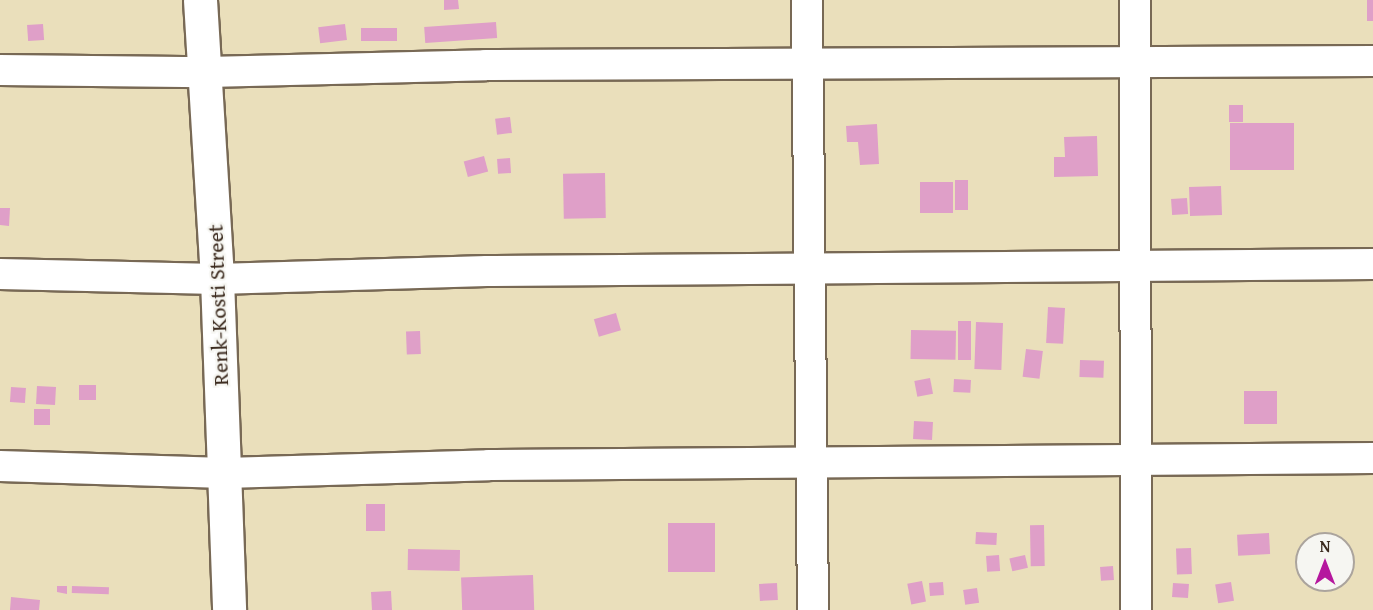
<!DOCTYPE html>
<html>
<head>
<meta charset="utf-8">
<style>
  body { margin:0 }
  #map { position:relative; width:1373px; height:610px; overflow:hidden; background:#eadfbb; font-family:"Gentium Book Plus",serif }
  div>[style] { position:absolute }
  .building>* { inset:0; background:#df9fc8; transform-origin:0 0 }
  .roads { filter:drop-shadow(2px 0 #786955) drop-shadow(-2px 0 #786955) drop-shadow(0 2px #786955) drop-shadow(0 -2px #786955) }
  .minor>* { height:30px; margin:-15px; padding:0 15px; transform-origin:15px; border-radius:15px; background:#fff }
  .major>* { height:33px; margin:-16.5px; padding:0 16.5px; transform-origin:16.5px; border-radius:16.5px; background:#fff }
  span { translate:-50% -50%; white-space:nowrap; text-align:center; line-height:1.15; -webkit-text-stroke:4.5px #f6f6f2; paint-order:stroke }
  .street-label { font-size:22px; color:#3b2a1e }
  .north { position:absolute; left:1295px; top:532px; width:60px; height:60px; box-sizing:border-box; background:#f6f6f2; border:2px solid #aba49d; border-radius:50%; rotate:0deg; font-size:16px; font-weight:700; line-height:24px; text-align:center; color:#3b2a1e }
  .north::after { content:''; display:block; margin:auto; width:21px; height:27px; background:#b5179e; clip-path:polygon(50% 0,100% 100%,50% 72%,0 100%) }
</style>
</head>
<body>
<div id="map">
  <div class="building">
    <div style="clip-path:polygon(444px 0,458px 0,459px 9px,444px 10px)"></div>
    <div style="left:1367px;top:0;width:6px;height:21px"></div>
    <div style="left:496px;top:22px;width:16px;height:72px;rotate:86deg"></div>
    <div style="left:43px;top:24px;width:16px;height:16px;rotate:86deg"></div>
    <div style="left:345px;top:24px;width:16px;height:27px;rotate:83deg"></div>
    <div style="left:397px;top:28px;width:13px;height:36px;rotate:90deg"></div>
    <div style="left:1229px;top:105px;width:14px;height:17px"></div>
    <div style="left:510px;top:117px;width:16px;height:15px;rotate:83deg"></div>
    <div style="left:1294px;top:123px;width:47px;height:64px;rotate:90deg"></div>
    <div style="clip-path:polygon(877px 124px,879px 164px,860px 165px,858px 142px,847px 142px,846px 126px)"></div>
    <div style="clip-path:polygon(1097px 136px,1098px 176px,1054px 177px,1054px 157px,1065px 157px,1064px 137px)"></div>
    <div style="left:484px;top:156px;width:16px;height:21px;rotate:75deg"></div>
    <div style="left:510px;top:158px;width:15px;height:13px;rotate:86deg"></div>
    <div style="left:605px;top:173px;width:45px;height:42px;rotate:89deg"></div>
    <div style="left:955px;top:180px;width:13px;height:30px"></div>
    <div style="left:920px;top:182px;width:33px;height:31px"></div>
    <div style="left:1221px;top:186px;width:29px;height:32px;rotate:88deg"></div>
    <div style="left:1187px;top:198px;width:16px;height:16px;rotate:86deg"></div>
    <div style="clip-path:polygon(0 208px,10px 208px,9px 226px,0 225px)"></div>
    <div style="left:1048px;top:307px;width:17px;height:36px;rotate:3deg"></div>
    <div style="left:616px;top:313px;width:18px;height:23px;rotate:74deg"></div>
    <div style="left:958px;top:321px;width:13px;height:39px"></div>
    <div style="left:976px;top:322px;width:27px;height:47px;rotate:2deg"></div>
    <div style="left:911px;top:330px;width:45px;height:29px;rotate:1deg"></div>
    <div style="left:420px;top:331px;width:23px;height:14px;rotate:88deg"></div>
    <div style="left:1026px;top:349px;width:17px;height:28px;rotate:7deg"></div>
    <div style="left:1080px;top:360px;width:24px;height:17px;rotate:2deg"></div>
    <div style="left:930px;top:378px;width:16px;height:16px;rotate:79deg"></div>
    <div style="left:954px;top:379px;width:17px;height:13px;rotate:3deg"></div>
    <div style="left:96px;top:385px;width:15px;height:17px;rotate:90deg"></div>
    <div style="left:37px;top:386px;width:19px;height:18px;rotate:3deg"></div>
    <div style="left:11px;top:387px;width:15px;height:15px;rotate:4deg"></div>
    <div style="left:1244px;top:391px;width:33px;height:33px"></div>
    <div style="left:34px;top:409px;width:16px;height:16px"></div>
    <div style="left:914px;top:421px;width:19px;height:18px;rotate:3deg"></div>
    <div style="left:385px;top:504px;width:27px;height:19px;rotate:90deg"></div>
    <div style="left:668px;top:523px;width:47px;height:49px"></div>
    <div style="left:1044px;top:525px;width:41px;height:14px;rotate:89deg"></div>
    <div style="left:976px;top:532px;width:21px;height:12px;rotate:3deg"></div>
    <div style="left:1269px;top:533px;width:21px;height:32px;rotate:87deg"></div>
    <div style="left:1191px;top:548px;width:26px;height:15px;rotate:88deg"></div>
    <div style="left:408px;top:549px;width:52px;height:21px;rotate:1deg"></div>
    <div style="left:999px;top:555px;width:16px;height:13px;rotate:86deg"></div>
    <div style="left:1025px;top:555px;width:13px;height:16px;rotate:77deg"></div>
    <div style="left:1113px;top:566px;width:14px;height:13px;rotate:86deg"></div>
    <div style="left:533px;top:575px;width:35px;height:72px;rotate:88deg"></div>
    <div style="left:922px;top:581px;width:21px;height:15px;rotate:79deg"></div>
    <div style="left:943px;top:582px;width:13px;height:14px;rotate:86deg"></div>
    <div style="left:1231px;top:582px;width:19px;height:16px;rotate:81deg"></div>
    <div style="left:777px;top:583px;width:17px;height:18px;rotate:87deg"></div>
    <div style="left:1173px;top:583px;width:16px;height:14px;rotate:4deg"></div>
    <div style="clip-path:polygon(57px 586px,67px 586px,67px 594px,57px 592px)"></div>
    <div style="left:72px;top:586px;width:37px;height:7px;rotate:2deg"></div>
    <div style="left:977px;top:588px;width:15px;height:14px;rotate:82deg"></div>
    <div style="left:391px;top:591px;width:19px;height:20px;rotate:87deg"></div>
    <div style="clip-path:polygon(11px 597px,40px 600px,39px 610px,10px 610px)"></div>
  </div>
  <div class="roads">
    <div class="minor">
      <div style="left:807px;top:0;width:610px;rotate:89.44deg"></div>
      <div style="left:1135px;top:0;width:610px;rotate:89.91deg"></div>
      <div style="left:0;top:70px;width:207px;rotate:0.6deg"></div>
      <div style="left:207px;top:72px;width:279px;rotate:-1.4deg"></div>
      <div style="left:486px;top:65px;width:887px;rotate:-0.26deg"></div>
      <div style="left:0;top:274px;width:217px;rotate:1.3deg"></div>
      <div style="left:217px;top:279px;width:270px;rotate:-1.7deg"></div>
      <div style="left:487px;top:271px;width:886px;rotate:-0.45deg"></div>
      <div style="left:0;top:466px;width:225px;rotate:1.8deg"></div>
      <div style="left:225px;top:473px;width:264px;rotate:-1.7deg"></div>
      <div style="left:489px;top:465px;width:884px;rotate:-0.45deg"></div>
    </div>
    <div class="major">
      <div style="left:200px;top:0;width:280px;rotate:86.5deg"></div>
      <div style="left:217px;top:279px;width:331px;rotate:87.9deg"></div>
    </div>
  </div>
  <div class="street-label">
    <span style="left:218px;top:305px;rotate:-92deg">Renk-Kosti Street</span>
  </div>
  <div class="north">N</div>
</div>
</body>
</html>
